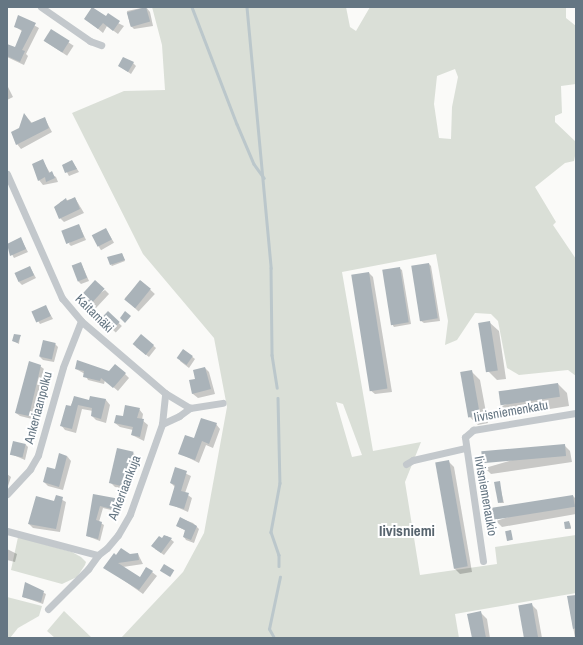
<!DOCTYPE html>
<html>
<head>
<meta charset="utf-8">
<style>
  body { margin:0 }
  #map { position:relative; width:583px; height:645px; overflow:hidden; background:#fafaf8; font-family:"Archivo Narrow",sans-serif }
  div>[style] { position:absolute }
  .green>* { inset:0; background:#dadfd7 }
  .shadow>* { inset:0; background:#0003; transform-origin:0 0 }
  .stream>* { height:2.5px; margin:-1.25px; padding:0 1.25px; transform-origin:1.25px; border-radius:1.25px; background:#bbc7cb }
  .building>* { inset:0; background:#aab3b9; transform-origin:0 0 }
  .minor>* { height:7px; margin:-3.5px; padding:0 3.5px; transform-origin:3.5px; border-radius:3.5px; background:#c3c8cc }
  span { translate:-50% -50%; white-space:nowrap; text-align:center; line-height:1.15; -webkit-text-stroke:4px #fff; paint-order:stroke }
  .street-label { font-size:13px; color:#657683 }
  .quarter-label { font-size:15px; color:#57646e; font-weight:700 }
  .frame { position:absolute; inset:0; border:8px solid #657683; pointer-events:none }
</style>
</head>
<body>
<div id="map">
  <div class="green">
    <div style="clip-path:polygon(evenodd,152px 7px,346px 7px,350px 27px,356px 31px,370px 7px,566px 7px,566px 18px,576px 26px,576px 84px,561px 86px,562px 113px,555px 116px,555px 122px,576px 142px,576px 151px,574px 161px,565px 163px,535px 187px,556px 222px,553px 225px,576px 259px,576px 376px,568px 370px,519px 375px,507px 368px,498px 321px,491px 314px,475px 313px,457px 340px,445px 345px,448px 321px,436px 254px,342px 272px,373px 451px,421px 442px,405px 482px,420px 575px,497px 564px,495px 547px,576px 535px,576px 593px,455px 614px,459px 638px,121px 638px,183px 572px,204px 533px,227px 407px,214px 338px,143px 254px,72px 113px,124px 91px,165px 90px,162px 45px,152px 7px,455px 69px,458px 77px,452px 107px,451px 139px,439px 138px,434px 104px,437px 76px,455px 69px,152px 7px,336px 402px,343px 404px,362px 455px,352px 457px,336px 402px)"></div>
    <div style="clip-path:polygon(18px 537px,72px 552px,81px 557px,86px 562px,85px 565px,77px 577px,62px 584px,11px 570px)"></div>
    <div style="clip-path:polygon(7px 597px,42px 606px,39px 616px,18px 628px,10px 638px,7px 637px)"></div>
    <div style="clip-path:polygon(64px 611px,92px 638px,55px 638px,47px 631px)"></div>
  </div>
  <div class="shadow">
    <div style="clip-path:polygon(146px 7px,150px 12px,153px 26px,134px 29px,130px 25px,127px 11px)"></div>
    <div style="clip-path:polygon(19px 17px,39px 28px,26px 54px,28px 56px,24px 65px,7px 57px,7px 45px,16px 48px,23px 32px,15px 26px)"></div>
    <div style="clip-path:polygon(106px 17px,124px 26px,118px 34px,107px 26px,103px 33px,86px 19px)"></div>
    <div style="left:51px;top:31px;width:27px;height:12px;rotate:33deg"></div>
    <div style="clip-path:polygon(133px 63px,136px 66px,131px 74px,119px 66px)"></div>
    <div style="clip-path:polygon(7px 85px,13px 97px,7px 100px)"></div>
    <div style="clip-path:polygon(25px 115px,32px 123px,45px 119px,52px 132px,21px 149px,17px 144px)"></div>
    <div style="clip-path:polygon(43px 161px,50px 173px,56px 177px,58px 182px,43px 185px,39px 180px)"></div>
    <div style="clip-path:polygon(72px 161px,79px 172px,69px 176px,63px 165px)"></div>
    <div style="clip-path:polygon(75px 198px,84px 213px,64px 222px,60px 218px,60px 202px)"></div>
    <div style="clip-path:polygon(79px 225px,86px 240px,71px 246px,69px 244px)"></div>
    <div style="left:106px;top:229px;width:16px;height:15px;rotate:60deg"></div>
    <div style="clip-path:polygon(21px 239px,28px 252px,14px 258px,7px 245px)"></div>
    <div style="clip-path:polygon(122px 254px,125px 261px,112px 266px,111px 265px)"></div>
    <div style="clip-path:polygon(81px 263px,89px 281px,81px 284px,78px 281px)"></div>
    <div style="clip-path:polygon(429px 264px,431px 266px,440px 321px,424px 323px,421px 321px)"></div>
    <div style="clip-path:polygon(30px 267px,36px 278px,22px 285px,19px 282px)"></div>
    <div style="clip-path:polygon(399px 268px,402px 270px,411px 324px,394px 327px,392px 324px)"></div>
    <div style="clip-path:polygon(369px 273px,373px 277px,392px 392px,375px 394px,370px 390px)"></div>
    <div style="left:141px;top:281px;width:19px;height:24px;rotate:43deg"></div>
    <div style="clip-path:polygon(105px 290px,109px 294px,96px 308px,87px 301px)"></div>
    <div style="clip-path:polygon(46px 307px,53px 319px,40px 324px,33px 313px)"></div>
    <div style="left:108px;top:313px;width:19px;height:9px;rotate:43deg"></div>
    <div style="clip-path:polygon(489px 322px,499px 331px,506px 379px,497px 380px,488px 371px)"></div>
    <div style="clip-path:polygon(141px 335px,156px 348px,149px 357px,136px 347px)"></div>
    <div style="clip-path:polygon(20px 336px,19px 344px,13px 341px)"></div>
    <div style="clip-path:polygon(55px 344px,58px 347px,54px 362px,43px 360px,40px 357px)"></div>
    <div style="clip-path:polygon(184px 350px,195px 359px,189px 368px,180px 361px)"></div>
    <div style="clip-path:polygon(40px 366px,44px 369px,32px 419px,20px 416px,16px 413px)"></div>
    <div style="clip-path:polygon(205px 368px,209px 372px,215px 394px,198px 398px,193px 394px,190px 381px,196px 379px)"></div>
    <div style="clip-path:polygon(76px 369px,125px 374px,129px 378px,118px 391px,105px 380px,104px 384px,88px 380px,85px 374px)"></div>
    <div style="clip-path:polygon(evenodd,471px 371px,480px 380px,488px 423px,478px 425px,469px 416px,471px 371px,484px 413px,485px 415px,475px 416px,475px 414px,484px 413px)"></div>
    <div style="clip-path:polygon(558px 384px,567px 393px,569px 406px,511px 415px,502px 406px)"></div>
    <div style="clip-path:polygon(75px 397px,90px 402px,91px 397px,106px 400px,110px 405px,106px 423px,96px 420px,92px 416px,93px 411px,82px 409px,76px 433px,65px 430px,61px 425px)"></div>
    <div style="clip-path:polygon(139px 409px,143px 414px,142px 420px,148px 425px,144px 441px,132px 435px,133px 430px,120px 427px,115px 423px)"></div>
    <div style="clip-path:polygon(216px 424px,220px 429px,213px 448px,206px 445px,199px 463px,179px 453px)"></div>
    <div style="clip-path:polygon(25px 444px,28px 447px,25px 460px,11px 454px)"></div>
    <div style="clip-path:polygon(564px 445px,570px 451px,572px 462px,491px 474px,485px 468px)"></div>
    <div style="clip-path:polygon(133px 453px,138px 457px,130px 490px,115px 487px,111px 483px)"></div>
    <div style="clip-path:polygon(67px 456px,71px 461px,63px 490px,48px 486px,44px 482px)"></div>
    <div style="clip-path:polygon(448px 461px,454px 467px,472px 572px,460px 574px,454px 568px)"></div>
    <div style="clip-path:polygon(176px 469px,191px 476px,185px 493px,192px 498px,188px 512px,170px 504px,175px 487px,171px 483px)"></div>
    <div style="clip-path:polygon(7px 474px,11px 477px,8px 486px,7px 486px)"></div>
    <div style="clip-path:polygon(499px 482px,504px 503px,500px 503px,499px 502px)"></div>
    <div style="clip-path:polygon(94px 495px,122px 502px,119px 512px,103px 508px,99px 522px,104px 525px,100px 541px,87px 536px)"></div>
    <div style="clip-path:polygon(573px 496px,576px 499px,576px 514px,502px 527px,496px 521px)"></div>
    <div style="clip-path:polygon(57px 497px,66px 502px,60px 532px,33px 528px,29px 524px,55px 502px)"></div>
    <div style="clip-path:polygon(180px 518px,193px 523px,199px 529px,194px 543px,186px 540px,184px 537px,186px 531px,177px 526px)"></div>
    <div style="clip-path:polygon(565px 522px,570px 523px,571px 529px,566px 529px)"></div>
    <div style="clip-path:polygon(167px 536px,174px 542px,164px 555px,155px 549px)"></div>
    <div style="clip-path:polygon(7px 549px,17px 554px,15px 562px,7px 560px)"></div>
    <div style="clip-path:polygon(138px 554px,143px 564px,123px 567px,140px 578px,152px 572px,157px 576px,143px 594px,105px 567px,117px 556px)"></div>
    <div style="clip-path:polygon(26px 584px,46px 594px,43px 604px,23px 597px)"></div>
    <div style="clip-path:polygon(576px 596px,576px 638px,575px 638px,568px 597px)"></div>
    <div style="clip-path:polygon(531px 604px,537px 610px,542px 638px,525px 638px)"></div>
    <div style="clip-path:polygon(481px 613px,487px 619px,490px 638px,473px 638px)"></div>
  </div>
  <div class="stream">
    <div style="left:192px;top:7px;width:125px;rotate:69deg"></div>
    <div style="left:237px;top:124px;width:43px;rotate:67deg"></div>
    <div style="left:254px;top:164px;width:17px;rotate:54deg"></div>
    <div style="left:247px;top:7px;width:262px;rotate:84.7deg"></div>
    <div style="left:271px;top:268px;width:87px;rotate:89.3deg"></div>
    <div style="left:272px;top:355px;width:33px;rotate:81deg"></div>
    <div style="left:278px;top:398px;width:85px;rotate:88.7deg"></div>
    <div style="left:280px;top:483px;width:50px;rotate:100.4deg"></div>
    <div style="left:271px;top:532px;width:24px;rotate:71deg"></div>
    <div style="left:279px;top:555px;width:11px;rotate:90deg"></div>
    <div style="left:274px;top:638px;width:10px;rotate:-119deg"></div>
    <div style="left:269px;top:629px;width:53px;rotate:-78.1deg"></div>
  </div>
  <div class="building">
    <div style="clip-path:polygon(92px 7px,106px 16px,108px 13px,120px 21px,113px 31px,103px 23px,98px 29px,84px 19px)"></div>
    <div style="left:146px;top:7px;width:15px;height:20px;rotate:74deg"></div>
    <div style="clip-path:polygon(18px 15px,36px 23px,22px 50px,25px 51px,20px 62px,7px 56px,7px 44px,15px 47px,22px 30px,14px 27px)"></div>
    <div style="left:51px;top:29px;width:22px;height:14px;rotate:32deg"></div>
    <div style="clip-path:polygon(123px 57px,134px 62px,128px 72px,118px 66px)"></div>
    <div style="clip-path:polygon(24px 113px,31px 123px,45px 117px,49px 128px,16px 145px,11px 132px,19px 128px)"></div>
    <div style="clip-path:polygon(43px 159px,49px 173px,52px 171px,55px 178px,46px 182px,45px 177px,38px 181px,32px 164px)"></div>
    <div style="clip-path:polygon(72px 160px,77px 169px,65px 173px,62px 165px)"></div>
    <div style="clip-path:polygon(75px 197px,80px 209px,59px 219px,54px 207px,66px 198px,67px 201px)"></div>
    <div style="left:79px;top:224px;width:14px;height:19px;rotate:69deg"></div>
    <div style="left:106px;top:228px;width:13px;height:16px;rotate:63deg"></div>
    <div style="clip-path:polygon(21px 237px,26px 249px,10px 256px,7px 244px)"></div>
    <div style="clip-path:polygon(122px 253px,125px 260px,110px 265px,107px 257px)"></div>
    <div style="left:81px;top:262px;width:17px;height:10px;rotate:69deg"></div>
    <div style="left:429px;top:263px;width:56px;height:18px;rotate:81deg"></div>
    <div style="left:30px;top:266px;width:10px;height:17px;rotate:66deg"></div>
    <div style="left:400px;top:267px;width:56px;height:18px;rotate:81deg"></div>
    <div style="left:369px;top:272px;width:118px;height:18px;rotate:81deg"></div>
    <div style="left:95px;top:280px;width:13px;height:21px;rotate:42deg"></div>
    <div style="left:140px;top:280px;width:14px;height:25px;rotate:39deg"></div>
    <div style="left:46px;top:305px;width:12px;height:16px;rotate:66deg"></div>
    <div style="left:108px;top:311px;width:16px;height:12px;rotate:43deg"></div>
    <div style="clip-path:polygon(125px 311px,131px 316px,125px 323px,120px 318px)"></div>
    <div style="left:490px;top:321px;width:50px;height:12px;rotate:81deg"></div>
    <div style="clip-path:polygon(14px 334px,21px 335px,18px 343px,12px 341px)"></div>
    <div style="left:141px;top:334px;width:17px;height:13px;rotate:40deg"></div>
    <div style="left:43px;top:340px;width:13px;height:17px;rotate:13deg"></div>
    <div style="left:183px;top:349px;width:12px;height:11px;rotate:35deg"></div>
    <div style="clip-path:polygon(77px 360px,109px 371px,115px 364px,126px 373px,113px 388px,101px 378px,100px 381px,83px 377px,84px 371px,75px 369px)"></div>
    <div style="clip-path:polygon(29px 361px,41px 365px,29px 416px,15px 413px)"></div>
    <div style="clip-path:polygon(205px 367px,211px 389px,192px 394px,189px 380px,195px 379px,193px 370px)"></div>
    <div style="left:472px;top:370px;width:46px;height:12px;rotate:80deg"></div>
    <div style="left:558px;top:383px;width:14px;height:60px;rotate:82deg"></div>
    <div style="clip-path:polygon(74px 396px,89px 400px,90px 396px,106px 399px,101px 419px,91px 416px,92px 408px,78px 405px,72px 429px,60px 426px,66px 405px,71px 406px)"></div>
    <div style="clip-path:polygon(125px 405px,140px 408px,137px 418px,144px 419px,140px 437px,131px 435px,133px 427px,114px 423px,116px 415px,123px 416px)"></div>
    <div style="clip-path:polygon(201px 418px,217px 423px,209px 444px,202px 441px,195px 460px,178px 454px,185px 435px,194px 438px)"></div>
    <div style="left:13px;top:441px;width:13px;height:14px;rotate:13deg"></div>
    <div style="left:565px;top:444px;width:12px;height:84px;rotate:85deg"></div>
    <div style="left:117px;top:448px;width:17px;height:36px;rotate:13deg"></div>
    <div style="clip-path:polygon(59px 453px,67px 456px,59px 487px,43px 482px,47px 467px,55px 469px)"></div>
    <div style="left:449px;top:460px;width:108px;height:14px;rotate:80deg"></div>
    <div style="clip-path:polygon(175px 467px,187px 471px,181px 491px,189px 493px,184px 509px,169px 505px,175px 485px,170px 483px)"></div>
    <div style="clip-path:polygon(500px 481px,503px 502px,498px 503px,494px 482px)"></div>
    <div style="clip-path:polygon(93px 494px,120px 499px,116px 510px,100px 506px,96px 520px,102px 522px,98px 539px,86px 536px)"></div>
    <div style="clip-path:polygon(56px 495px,63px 497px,56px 529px,28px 524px,36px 496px,54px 501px)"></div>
    <div style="left:573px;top:495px;width:12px;height:82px;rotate:81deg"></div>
    <div style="clip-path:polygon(180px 517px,197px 526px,191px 540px,183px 537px,185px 530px,176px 526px)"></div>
    <div style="clip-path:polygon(569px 521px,571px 528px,565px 529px,564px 522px)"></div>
    <div style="left:511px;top:530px;width:10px;height:6px;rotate:79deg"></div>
    <div style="clip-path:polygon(164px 535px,172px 538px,161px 553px,151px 546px,159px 536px,162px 538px)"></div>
    <div style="clip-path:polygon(121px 548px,130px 554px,138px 553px,139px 560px,118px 563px,140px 577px,146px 567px,153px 571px,139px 590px,103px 568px,114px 553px,116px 555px)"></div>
    <div style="left:164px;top:564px;width:12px;height:8px;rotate:31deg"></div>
    <div style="clip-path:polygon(25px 582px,44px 591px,41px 602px,22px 597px)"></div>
    <div style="clip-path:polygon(576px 595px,576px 628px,573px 629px,567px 596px)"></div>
    <div style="left:532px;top:603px;width:36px;height:14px;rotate:80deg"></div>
    <div style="clip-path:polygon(481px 611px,486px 638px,472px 638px,467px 614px)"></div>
  </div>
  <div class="minor">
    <div style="left:41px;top:7px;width:60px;rotate:34.8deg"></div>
    <div style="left:90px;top:41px;width:12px;rotate:20deg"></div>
    <div style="left:7px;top:174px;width:136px;rotate:66.1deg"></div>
    <div style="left:62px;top:298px;width:30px;rotate:50deg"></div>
    <div style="left:81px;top:321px;width:111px;rotate:40.6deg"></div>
    <div style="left:165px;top:393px;width:29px;rotate:31deg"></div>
    <div style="left:190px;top:408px;width:33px;rotate:-9deg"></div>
    <div style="left:162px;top:424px;width:19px;rotate:-25deg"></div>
    <div style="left:179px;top:416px;width:14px;rotate:-36deg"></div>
    <div style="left:406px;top:464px;width:8px;rotate:-30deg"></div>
    <div style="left:413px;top:460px;width:53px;rotate:-13deg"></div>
    <div style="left:7px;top:494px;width:34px;rotate:-47deg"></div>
    <div style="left:30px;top:469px;width:16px;rotate:-60deg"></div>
    <div style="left:38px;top:455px;width:91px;rotate:-74.1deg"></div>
    <div style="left:63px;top:367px;width:49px;rotate:-68.6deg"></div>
    <div style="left:7px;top:531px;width:94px;rotate:14.8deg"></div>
    <div style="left:98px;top:555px;width:11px;rotate:-38deg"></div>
    <div style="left:107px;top:548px;width:17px;rotate:-50deg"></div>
    <div style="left:118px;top:535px;width:24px;rotate:-60deg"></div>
    <div style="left:130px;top:514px;width:96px;rotate:-70.4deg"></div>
    <div style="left:162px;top:424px;width:31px;rotate:-84deg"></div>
    <div style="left:483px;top:561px;width:125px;rotate:-98.3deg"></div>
    <div style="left:465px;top:437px;width:11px;rotate:-41deg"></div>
    <div style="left:473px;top:430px;width:104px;rotate:-9.4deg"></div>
    <div style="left:48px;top:609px;width:57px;rotate:-45deg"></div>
    <div style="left:88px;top:569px;width:17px;rotate:-54deg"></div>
  </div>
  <div class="street-label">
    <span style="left:94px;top:314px;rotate:45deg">Kaitamäki</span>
    <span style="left:39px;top:408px;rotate:-75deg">Ankeriaanpolku</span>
    <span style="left:511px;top:412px;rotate:-10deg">Iivisniemenkatu</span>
    <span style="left:125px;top:488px;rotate:-69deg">Ankeriaankuja</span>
    <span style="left:485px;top:496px;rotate:80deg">Iivisniemenaukio</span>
  </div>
  <div class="quarter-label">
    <span style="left:407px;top:531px">Iivisniemi</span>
  </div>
  <div class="frame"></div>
</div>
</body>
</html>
